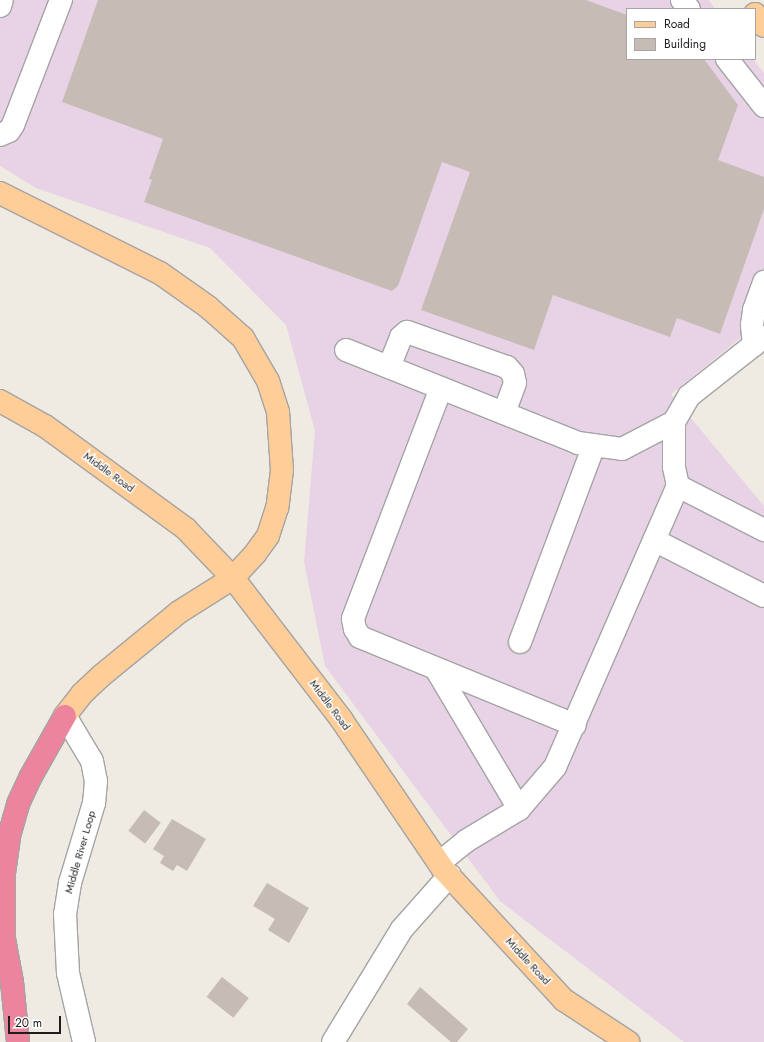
<!DOCTYPE html>
<html>
<head>
<meta charset="utf-8">
<style>
  body { margin:0 }
  #map { position:relative; width:764px; height:1042px; overflow:hidden; background:#efeae2; font-family:Jost,sans-serif }
  div>[style] { position:absolute }
  .industrial>* { inset:0; background:#e8d3e6 }
  .building>* { inset:0; background:#c7bcb5; transform-origin:0 0 }
  .roads { filter:drop-shadow(1px 0 #a4a4a4) drop-shadow(-1px 0 #a4a4a4) drop-shadow(0 1px #a4a4a4) drop-shadow(0 -1px #a4a4a4) }
  .minor>* { height:22px; margin:-11px; padding:0 11px; transform-origin:11px; border-radius:11px; background:#fff }
  .major>* { height:22px; margin:-11px; padding:0 11px; transform-origin:11px; border-radius:11px; background:#ffcd97 }
  .highway>* { height:22px; margin:-11px; padding:0 11px; transform-origin:11px; border-radius:11px; background:#ec849d }
  span { translate:-50% -50%; white-space:nowrap; text-align:center; line-height:1.15; -webkit-text-stroke:3px #fff; paint-order:stroke }
  .street-label { font-size:11px; color:#1d1d1d }
  .legend { position:absolute; left:626px; top:8px; width:130px; height:52px; box-sizing:border-box; background:#fff; border:1px solid #a5a5a5; margin:0; padding:5px 7px; list-style:none; font-size:12px; color:#1d1d1d }
  .legend li { display:flex; align-items:center; gap:8px; height:20px }
  .legend b { width:20px; border:1px solid #a5a5a5 }
  .scale { position:absolute; left:8px; top:1016px; width:53px; height:18px; box-sizing:border-box; border:2px solid #1d1d1d; border-top:0; padding-left:5px; font-size:12px; line-height:14px; white-space:nowrap; color:#1d1d1d; -webkit-text-stroke:3px #fff; paint-order:stroke }
</style>
</head>
<body>
<div id="map">
  <div class="industrial">
    <div style="clip-path:polygon(0 0,709px 0,715px 9px,627px 9px,627px 59px,753px 59px,764px 73px,764px 319px,671px 394px,764px 506px,764px 1042px,684px 1042px,500px 901px,325px 666px,304px 562px,315px 431px,286px 325px,210px 248px,36px 188px,0 166px)"></div>
  </div>
  <div class="building">
    <div style="clip-path:polygon(98px 0,586px 0,627px 15px,627px 59px,704px 59px,738px 105px,718px 160px,764px 177px,764px 209px,720px 334px,677px 318px,670px 337px,553px 295px,534px 350px,421px 310px,470px 172px,442px 162px,398px 286px,392px 291px,144px 202px,152px 180px,149px 179px,163px 139px,62px 102px)"></div>
    <div style="left:144px;top:810px;width:21px;height:26px;rotate:37deg"></div>
    <div style="clip-path:polygon(172px 819px,206px 839px,187px 871px,177px 865px,173px 871px,160px 863px,164px 856px,153px 849px)"></div>
    <div style="clip-path:polygon(267px 883px,309px 908px,289px 943px,268px 930px,275px 919px,253px 906px)"></div>
    <div style="left:222px;top:977px;width:34px;height:25px;rotate:38deg"></div>
    <div style="clip-path:polygon(420px 987px,468px 1029px,457px 1042px,451px 1042px,407px 1004px)"></div>
  </div>
  <div class="roads">
    <div class="minor">
      <div style="left:682px;top:0;width:11px;rotate:52deg"></div>
      <div style="left:0;top:6px;width:6px;rotate:-72deg"></div>
      <div style="left:727px;top:59px;width:60px;rotate:51.8deg"></div>
      <div style="left:0;top:135px;width:10px;rotate:-24deg"></div>
      <div style="left:9px;top:131px;width:7px;rotate:-56deg"></div>
      <div style="left:13px;top:125px;width:134px;rotate:-69deg"></div>
      <div style="left:754px;top:345px;width:20px;rotate:-96deg"></div>
      <div style="left:752px;top:325px;width:15px;rotate:-82deg"></div>
      <div style="left:754px;top:310px;width:30px;rotate:-70deg"></div>
      <div style="left:346px;top:350px;width:250px;rotate:21.8deg"></div>
      <div style="left:578px;top:443px;width:44px;rotate:7.8deg"></div>
      <div style="left:622px;top:449px;width:59px;rotate:-27.4deg"></div>
      <div style="left:389px;top:367px;width:32px;rotate:-68deg"></div>
      <div style="left:401px;top:337px;width:8px;rotate:-40deg"></div>
      <div style="left:407px;top:332px;width:106px;rotate:19.3deg"></div>
      <div style="left:507px;top:367px;width:9px;rotate:49deg"></div>
      <div style="left:513px;top:374px;width:9px;rotate:77deg"></div>
      <div style="left:515px;top:383px;width:32px;rotate:110deg"></div>
      <div style="left:441px;top:388px;width:247px;rotate:110.9deg"></div>
      <div style="left:353px;top:619px;width:10px;rotate:79deg"></div>
      <div style="left:355px;top:629px;width:9px;rotate:58deg"></div>
      <div style="left:360px;top:637px;width:232px;rotate:22.3deg"></div>
      <div style="left:678px;top:486px;width:97px;rotate:27.1deg"></div>
      <div style="left:654px;top:540px;width:123px;rotate:27deg"></div>
      <div style="left:520px;top:642px;width:210px;rotate:-69.4deg"></div>
      <div style="left:436px;top:669px;width:163px;rotate:59.3deg"></div>
      <div style="left:65px;top:716px;width:52px;rotate:59deg"></div>
      <div style="left:92px;top:761px;width:20px;rotate:79deg"></div>
      <div style="left:96px;top:781px;width:22px;rotate:95deg"></div>
      <div style="left:94px;top:803px;width:84px;rotate:106.7deg"></div>
      <div style="left:70px;top:883px;width:31px;rotate:99deg"></div>
      <div style="left:65px;top:914px;width:59px;rotate:87.1deg"></div>
      <div style="left:68px;top:973px;width:71px;rotate:76.9deg"></div>
      <div style="left:439px;top:863px;width:35px;rotate:-39deg"></div>
      <div style="left:466px;top:841px;width:62px;rotate:-31.1deg"></div>
      <div style="left:519px;top:809px;width:55px;rotate:-49.4deg"></div>
      <div style="left:555px;top:767px;width:307px;rotate:-66.4deg"></div>
      <div style="left:678px;top:486px;width:19px;rotate:-102deg"></div>
      <div style="left:674px;top:467px;width:45px;rotate:-90deg"></div>
      <div style="left:674px;top:422px;width:30px;rotate:-60deg"></div>
      <div style="left:689px;top:396px;width:95px;rotate:-38.2deg"></div>
      <div style="left:333px;top:1042px;width:132px;rotate:-58.6deg"></div>
      <div style="left:402px;top:929px;width:72px;rotate:-48.4deg"></div>
    </div>
    <div class="major">
      <div style="left:755px;top:14px;width:15px;rotate:53deg"></div>
      <div style="left:0;top:193px;width:179px;rotate:26.6deg"></div>
      <div style="left:160px;top:273px;width:59px;rotate:35.3deg"></div>
      <div style="left:208px;top:307px;width:47px;rotate:41.5deg"></div>
      <div style="left:243px;top:338px;width:50px;rotate:59.8deg"></div>
      <div style="left:268px;top:381px;width:33px;rotate:72deg"></div>
      <div style="left:278px;top:412px;width:58px;rotate:86.1deg"></div>
      <div style="left:282px;top:470px;width:38px;rotate:97deg"></div>
      <div style="left:277px;top:508px;width:29px;rotate:108deg"></div>
      <div style="left:268px;top:536px;width:22px;rotate:126deg"></div>
      <div style="left:255px;top:554px;width:33px;rotate:133deg"></div>
      <div style="left:233px;top:578px;width:64px;rotate:147.8deg"></div>
      <div style="left:179px;top:612px;width:101px;rotate:140.6deg"></div>
      <div style="left:101px;top:676px;width:26px;rotate:137deg"></div>
      <div style="left:82px;top:694px;width:28px;rotate:128deg"></div>
      <div style="left:0;top:401px;width:51px;rotate:29.1deg"></div>
      <div style="left:45px;top:426px;width:175px;rotate:36.1deg"></div>
      <div style="left:186px;top:529px;width:68px;rotate:46.2deg"></div>
      <div style="left:233px;top:578px;width:178px;rotate:52.5deg"></div>
      <div style="left:341px;top:719px;width:181px;rotate:55.8deg"></div>
      <div style="left:443px;top:869px;width:178px;rotate:47.3deg"></div>
      <div style="left:564px;top:1000px;width:77px;rotate:33.3deg"></div>
    </div>
    <div class="highway">
      <div style="left:18px;top:1042px;width:60px;rotate:-95.7deg"></div>
      <div style="left:12px;top:982px;width:44px;rotate:-100.5deg"></div>
      <div style="left:4px;top:939px;width:66px;rotate:-90deg"></div>
      <div style="left:4px;top:873px;width:37px;rotate:-82deg"></div>
      <div style="left:9px;top:836px;width:33px;rotate:-74deg"></div>
      <div style="left:18px;top:804px;width:29px;rotate:-65deg"></div>
      <div style="left:30px;top:778px;width:71px;rotate:-60.6deg"></div>
    </div>
  </div>
  <div class="street-label">
    <span style="left:109px;top:472px;rotate:36deg">Middle Road</span>
    <span style="left:330px;top:705px;rotate:53deg">Middle Road</span>
    <span style="left:80px;top:852px;rotate:-74deg">Middle River Loop</span>
    <span style="left:528px;top:961px;rotate:47deg">Middle Road</span>
  </div>
  <ul class="legend">
  <li><b style="height:5px;background:#ffcd97"></b>Road</li>
  <li><b style="height:11px;background:#c7bcb5"></b>Building</li>
  </ul>
  <div class="scale">20 m</div>
</div>
</body>
</html>
